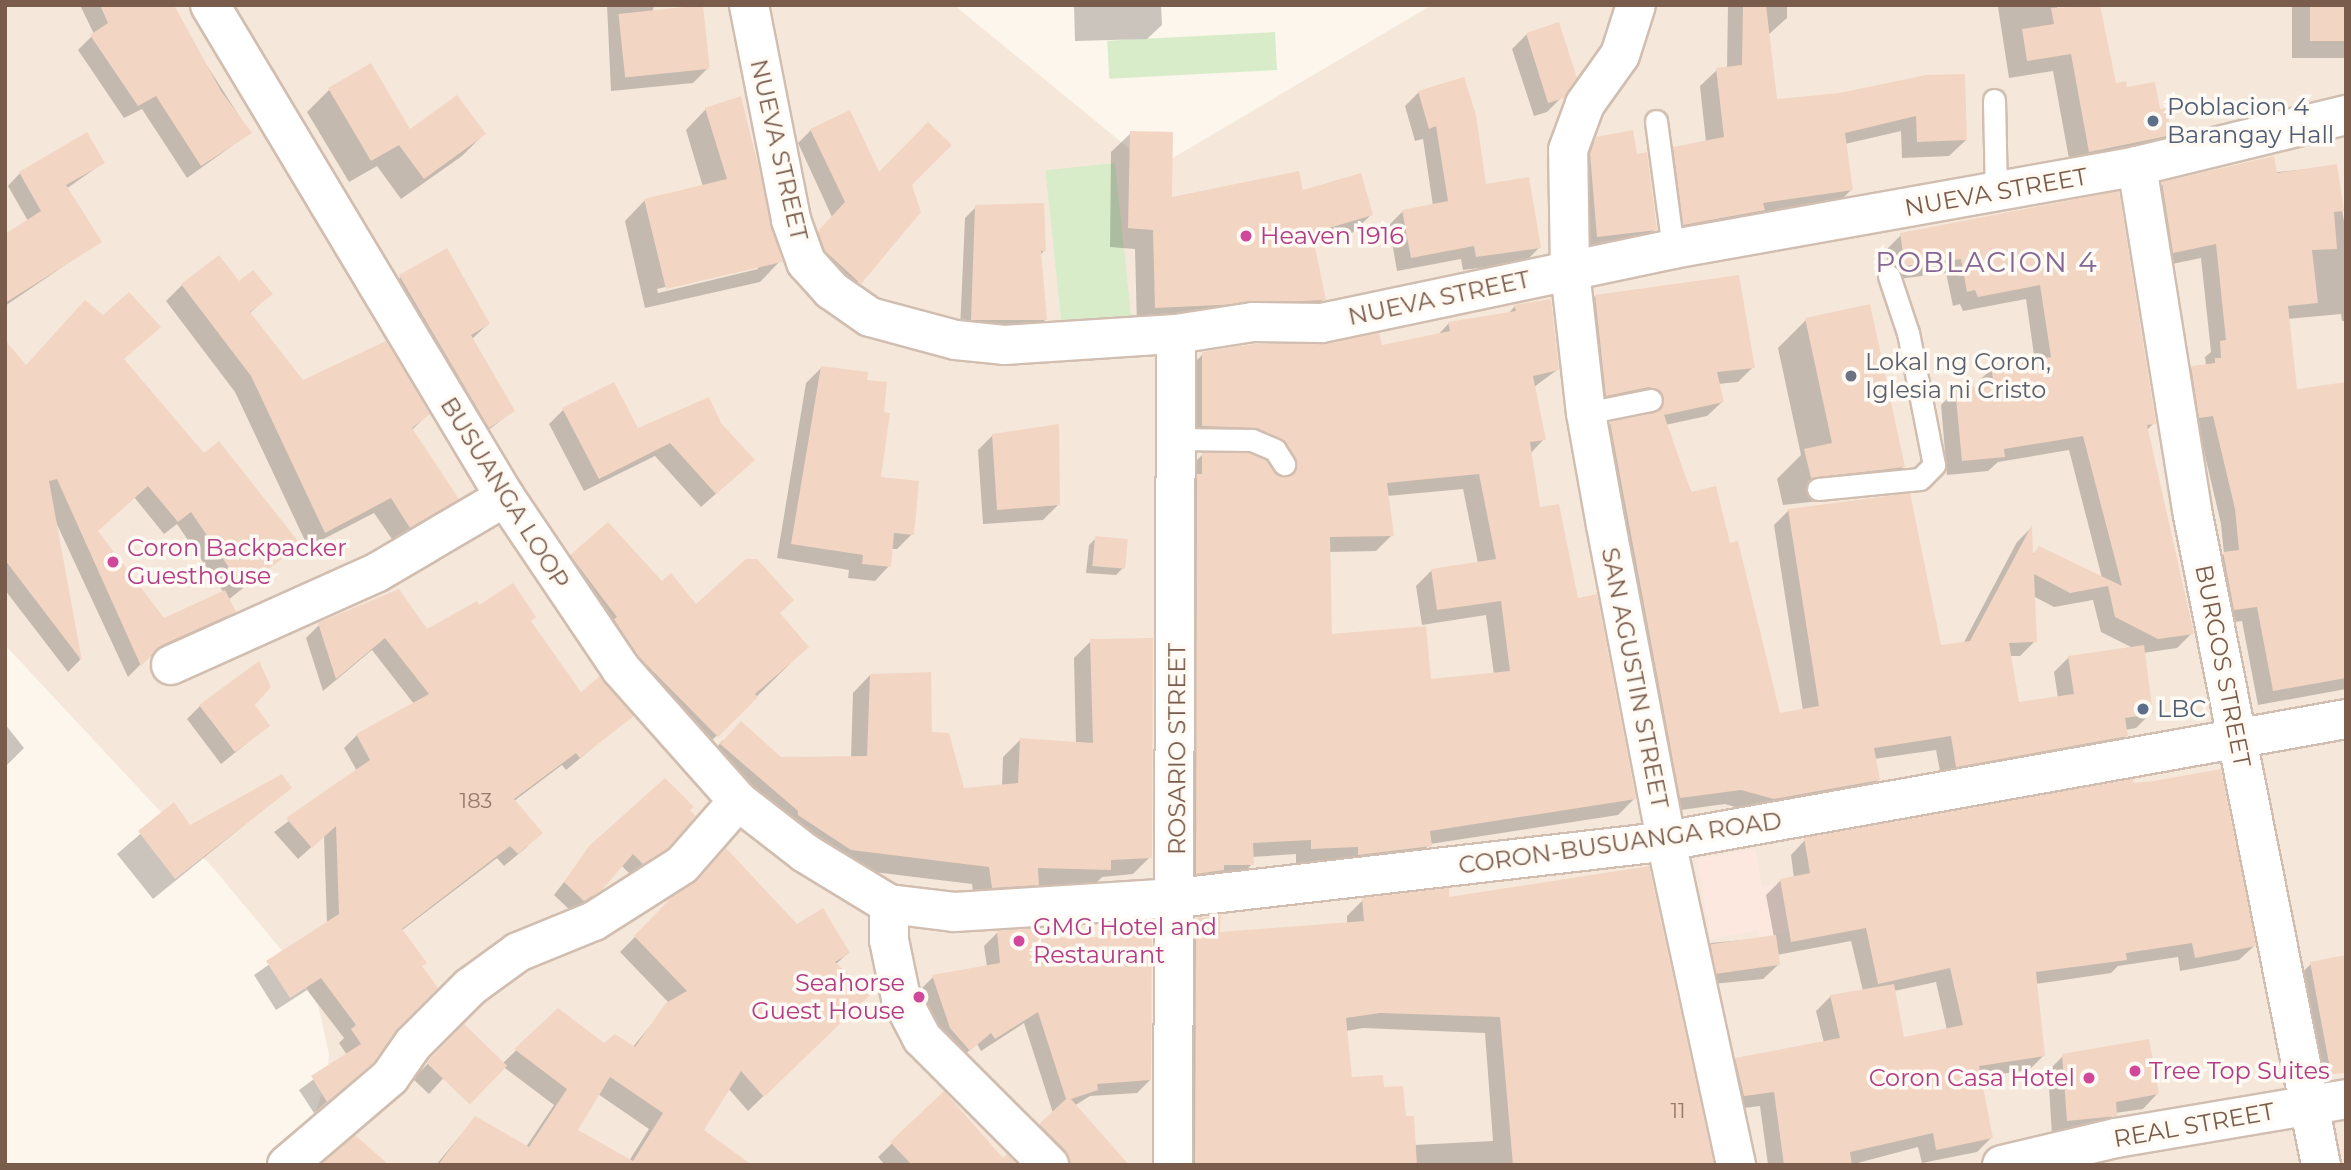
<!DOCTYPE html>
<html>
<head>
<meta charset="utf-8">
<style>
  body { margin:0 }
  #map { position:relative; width:2351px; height:1170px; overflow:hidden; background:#fdf6ec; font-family:Montserrat,sans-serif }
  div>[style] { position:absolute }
  .residential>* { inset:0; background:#f5e8da }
  .commercial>* { inset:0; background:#fde8e0 }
  .green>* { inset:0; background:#d8ecc9; transform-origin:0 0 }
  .shadow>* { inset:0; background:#0003; transform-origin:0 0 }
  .building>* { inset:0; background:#f3d5c3; transform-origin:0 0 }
  .roads { filter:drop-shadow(2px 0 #d1beb0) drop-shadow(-2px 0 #d1beb0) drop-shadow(0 2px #d1beb0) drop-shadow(0 -2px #d1beb0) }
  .lane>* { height:21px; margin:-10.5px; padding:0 10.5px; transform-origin:10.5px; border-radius:10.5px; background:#fff }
  .street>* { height:38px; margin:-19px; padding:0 19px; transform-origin:19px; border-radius:19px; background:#fff }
  .secondary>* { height:38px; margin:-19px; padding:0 19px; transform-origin:19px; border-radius:19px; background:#fff }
  .dots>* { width:19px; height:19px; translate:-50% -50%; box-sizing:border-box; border:4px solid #fffaf3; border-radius:50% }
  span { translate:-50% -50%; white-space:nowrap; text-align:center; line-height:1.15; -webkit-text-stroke:7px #fffaf3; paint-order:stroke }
  .number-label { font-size:21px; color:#987a6a }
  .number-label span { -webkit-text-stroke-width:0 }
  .service-label { font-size:24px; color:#4e5e75 }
  .left { translate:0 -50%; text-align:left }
  .street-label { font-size:24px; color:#7a5c4d }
  .hotel-label { font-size:24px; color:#b23c85 }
  .right { translate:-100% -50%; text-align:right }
  .worship-label { font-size:24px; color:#5b616d }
  .quarter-label { font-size:28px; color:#846695; letter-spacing:2px }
  .frame { position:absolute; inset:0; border:7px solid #7a5c4d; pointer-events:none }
</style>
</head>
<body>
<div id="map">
  <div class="residential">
    <div style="clip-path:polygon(5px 5px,954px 5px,1154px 169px,1432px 5px,2346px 5px,2346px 1165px,271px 1165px,316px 1110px,327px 1079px,329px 1054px,318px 1005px,283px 952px,214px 869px,5px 645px)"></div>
  </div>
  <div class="commercial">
    <div style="clip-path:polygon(1755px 849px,1762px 887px,1780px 883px,1788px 932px,1760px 937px,1758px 930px,1711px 939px,1697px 859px)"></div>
  </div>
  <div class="green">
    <div style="left:1275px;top:32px;width:38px;height:168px;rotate:87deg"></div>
    <div style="left:1115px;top:163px;width:168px;height:70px;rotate:84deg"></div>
  </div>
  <div class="shadow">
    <div style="clip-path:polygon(80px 5px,149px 5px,192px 42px,250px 133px,187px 178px,142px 109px,124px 118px,78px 50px,94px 34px)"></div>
    <div style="clip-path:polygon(607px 5px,654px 5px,653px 10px,708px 68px,693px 83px,611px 91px)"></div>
    <div style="clip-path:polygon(1074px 5px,1161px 5px,1162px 25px,1147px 39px,1075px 41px)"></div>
    <div style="clip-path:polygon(1728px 5px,1787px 5px,1787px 18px,1768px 35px,1775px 101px,1840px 95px,1926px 77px,1966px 140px,1949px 156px,1902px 158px,1901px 131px,1845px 144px,1852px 189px,1835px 206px,1667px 240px,1657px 165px,1674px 149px,1706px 142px,1700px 86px,1717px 70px,1727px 69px)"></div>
    <div style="clip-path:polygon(1988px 5px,2057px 5px,2057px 9px,2098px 5px,2114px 85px,2158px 111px,2170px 134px,2151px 153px,2071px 170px,2053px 71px,2009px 78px,1998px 7px)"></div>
    <div style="left:2292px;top:5px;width:54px;height:53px"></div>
    <div style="clip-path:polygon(1527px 34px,1563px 96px,1547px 112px,1534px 116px,1512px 49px)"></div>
    <div style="clip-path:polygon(329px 90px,410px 131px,484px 134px,462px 156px,401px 199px,377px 166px,349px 182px,307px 112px)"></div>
    <div style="clip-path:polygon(1419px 92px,1485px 186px,1539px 248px,1525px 262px,1463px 270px,1461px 259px,1397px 271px,1389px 225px,1403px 211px,1433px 206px,1423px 139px,1415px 141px,1405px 106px)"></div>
    <div style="clip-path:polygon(evenodd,706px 109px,780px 261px,760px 282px,645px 308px,625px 221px,645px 200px,703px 187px,686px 130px,706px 109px,758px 265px,758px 269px,658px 293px,657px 289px,758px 265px)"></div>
    <div style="clip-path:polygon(811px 130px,878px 175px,910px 184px,919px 212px,846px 296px,806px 246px,832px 217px,798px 143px)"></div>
    <div style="clip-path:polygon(1131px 133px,1170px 199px,1302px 192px,1372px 214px,1352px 233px,1313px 245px,1324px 299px,1305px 318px,1137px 326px,1135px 249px,1110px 247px,1111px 152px)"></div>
    <div style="clip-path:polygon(1597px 139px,1655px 229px,1641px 244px,1583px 251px,1582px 154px)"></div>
    <div style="clip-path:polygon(103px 163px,66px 189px,99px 242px,5px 306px,5px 236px,28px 221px,8px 186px,20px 173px)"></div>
    <div style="clip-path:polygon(2335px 166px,2346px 234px,2346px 321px,2342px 321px,2341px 314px,2287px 319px,2296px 391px,2346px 384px,2346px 689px,2258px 705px,2242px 621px,2219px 624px,2208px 569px,2224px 554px,2221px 524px,2199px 430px,2177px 382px,2192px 368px,2206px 366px,2205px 357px,2211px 352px,2201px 258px,2158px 267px,2148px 199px,2163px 184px)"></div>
    <div style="clip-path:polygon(evenodd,2117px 193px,2154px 423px,2146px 431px,2192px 633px,2177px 648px,2143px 653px,2151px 713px,2136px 728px,2125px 730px,2126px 735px,2111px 750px,1942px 781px,1936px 750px,1874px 759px,1878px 780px,1863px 795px,1759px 814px,1725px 804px,1666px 812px,1596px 438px,1611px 423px,1650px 415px,1646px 405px,1592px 410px,1581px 311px,1595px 296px,1753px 367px,1738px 382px,1718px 384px,1722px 402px,1707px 416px,1665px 425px,1778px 715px,1803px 711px,1774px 525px,1789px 510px,1939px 647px,1963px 644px,2017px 542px,2030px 529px,2031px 556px,2039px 548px,2102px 578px,2069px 450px,1998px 462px,1988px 471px,1947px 475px,1941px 405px,1956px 390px,1978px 388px,1977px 383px,1992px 368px,2035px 362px,2026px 299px,1963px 311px,1960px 304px,1953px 306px,1946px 273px,1890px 280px,1886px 250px,1901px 235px,2117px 193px,2033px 596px,2054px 607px,2093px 600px,2101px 632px,2133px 648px,2069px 657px,2054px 672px,2058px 698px,2018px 704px,2009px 656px,2020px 656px,2035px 641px,2033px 596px)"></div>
    <div style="clip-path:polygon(976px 207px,1045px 250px,1039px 256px,1045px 320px,1035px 330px,960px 330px,965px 218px)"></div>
    <div style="clip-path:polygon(401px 277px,488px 324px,471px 340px,513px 411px,474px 441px,386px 291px)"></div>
    <div style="clip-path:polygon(182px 285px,270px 294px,249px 314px,302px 382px,428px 414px,412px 430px,457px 499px,441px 515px,394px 542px,374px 513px,308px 547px,235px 392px,166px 301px)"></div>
    <div style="clip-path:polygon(evenodd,1515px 306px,1557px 370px,1534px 387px,1544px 439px,1530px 454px,1539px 509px,1577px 600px,1634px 799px,1618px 815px,1430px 844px,1414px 861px,1296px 864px,1296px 854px,1252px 857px,1252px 864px,1237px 880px,1181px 889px,1187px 470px,1203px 454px,1278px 474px,1270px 458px,1241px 443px,1187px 441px,1187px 370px,1203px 354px,1380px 347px,1437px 336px,1449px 323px,1508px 314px,1515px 306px,1463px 489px,1478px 563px,1432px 570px,1416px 586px,1422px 625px,1486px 615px,1494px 675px,1430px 680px,1330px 636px,1329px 552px,1376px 551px,1392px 535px,1387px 496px,1463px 489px)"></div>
    <div style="clip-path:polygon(1806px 320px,1903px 467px,1875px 495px,1783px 505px,1777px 479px,1801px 455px,1778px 348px)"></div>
    <div style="clip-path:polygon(evenodd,122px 360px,204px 455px,298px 545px,228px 600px,233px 612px,220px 625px,147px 658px,128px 677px,54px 518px,80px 660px,68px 672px,5px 590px,5px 370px,122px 360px,134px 497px,164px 534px,177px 524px,224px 593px,163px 620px,96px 532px,134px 497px)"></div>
    <div style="clip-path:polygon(821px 368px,912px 534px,897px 549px,891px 549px,889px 566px,875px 581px,848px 578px,849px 570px,777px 558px,806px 383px)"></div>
    <div style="clip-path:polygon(708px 399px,738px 474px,701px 507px,655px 456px,584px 491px,549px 424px,563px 410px,637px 430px)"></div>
    <div style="clip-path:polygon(993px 435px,1058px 505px,1043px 520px,983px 524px,978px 450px)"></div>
    <div style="clip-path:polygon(1096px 538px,1123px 568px,1116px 575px,1086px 573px,1089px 545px)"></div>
    <div style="clip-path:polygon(571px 556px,662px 583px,696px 607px,778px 613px,807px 647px,702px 750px,557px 571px)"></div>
    <div style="clip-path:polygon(479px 608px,529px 622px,580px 694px,631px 716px,566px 770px,562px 765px,514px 801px,528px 846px,504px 866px,497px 858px,401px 931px,420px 967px,396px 1028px,358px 1075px,314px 1113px,299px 1090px,347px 1055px,339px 1043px,344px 1038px,307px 990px,276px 1010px,254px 975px,327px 924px,324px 836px,298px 859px,274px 832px,357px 771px,344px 748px,357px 735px,414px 704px,372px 650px,323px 691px,306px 638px,319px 625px,426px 632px)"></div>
    <div style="clip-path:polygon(1091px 641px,1150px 857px,1133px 874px,1102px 877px,1092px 887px,1036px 885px,1020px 902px,975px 904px,972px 884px,833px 867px,704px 762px,723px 740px,780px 759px,851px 758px,853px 693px,870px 675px,930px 734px,962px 790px,1002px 786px,1003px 757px,1020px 740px,1076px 744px,1074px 658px)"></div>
    <div style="clip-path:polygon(253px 705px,268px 726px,221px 764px,187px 719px,200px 706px)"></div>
    <div style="clip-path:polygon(5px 724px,24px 748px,5px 767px)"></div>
    <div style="clip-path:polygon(290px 788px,153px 899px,117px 854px,174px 805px,189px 827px)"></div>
    <div style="clip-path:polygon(evenodd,1805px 840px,2254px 946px,2239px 960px,2180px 971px,2178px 957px,2118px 966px,2111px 973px,2036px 984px,2043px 1056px,2029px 1070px,1979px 1077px,1991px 1138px,1977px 1152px,1922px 1163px,1918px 1147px,1850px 1165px,1768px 1165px,1760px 1106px,1729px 1110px,1722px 1074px,1736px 1059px,1824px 1043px,1816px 1011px,1831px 996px,1863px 991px,1851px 941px,1777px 955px,1778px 965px,1763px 979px,1702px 985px,1696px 958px,1711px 943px,1774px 937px,1766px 895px,1781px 880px,1794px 878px,1791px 855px,1805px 840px,1936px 982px,1947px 1030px,1902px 1039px,1894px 991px,1936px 982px)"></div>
    <div style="clip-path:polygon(666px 847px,630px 874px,621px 865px,588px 901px,572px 912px,554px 895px,590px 848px)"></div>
    <div style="clip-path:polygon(evenodd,674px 898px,796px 926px,848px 953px,835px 965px,852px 1010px,748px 1111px,728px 1088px,701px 1130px,749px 1165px,436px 1165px,475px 1118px,526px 1147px,554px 1105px,501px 1065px,558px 1010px,604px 1045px,632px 1048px,669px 1003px,620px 952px,674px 898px,598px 1094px,649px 1129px,629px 1161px,575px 1131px,598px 1094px)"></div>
    <div style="clip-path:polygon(evenodd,1363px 900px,1448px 900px,1713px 1165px,1180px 1165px,1180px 936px,1197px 920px,1218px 934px,1347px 924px,1347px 916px,1363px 900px,1363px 1028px,1485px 1033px,1493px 1141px,1414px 1145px,1404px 1118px,1350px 1079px,1346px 1031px,1363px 1028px)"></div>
    <div style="clip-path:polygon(1106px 932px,1150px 1080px,1137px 1093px,1090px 1096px,1074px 1106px,1115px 1165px,1049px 1165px,1027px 1138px,1053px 1113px,1024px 1023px,981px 1051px,977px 1044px,956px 1062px,935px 1036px,920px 990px,933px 977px,987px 967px,984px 946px,997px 933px,1039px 940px,1098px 939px)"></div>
    <div style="clip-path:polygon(2311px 964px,2346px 1071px,2309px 1078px,2291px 983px)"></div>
    <div style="clip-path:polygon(463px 1027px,475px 1043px,429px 1094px,413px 1079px)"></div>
    <div style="clip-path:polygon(2063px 1056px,2157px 1094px,2143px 1109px,2115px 1113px,2100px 1130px,2052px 1135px,2048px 1071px)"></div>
    <div style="clip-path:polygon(944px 1093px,1005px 1165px,885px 1165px,878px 1157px)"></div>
  </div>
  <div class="building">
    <div style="clip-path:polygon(100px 5px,174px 5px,221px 91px,252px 133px,201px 166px,156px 96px,138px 106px,90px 35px,108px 23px)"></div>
    <div style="left:703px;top:5px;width:64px;height:85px;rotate:84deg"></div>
    <div style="clip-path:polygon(1743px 5px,1766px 5px,1777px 99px,1839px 93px,1926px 75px,1965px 74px,1967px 140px,1917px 142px,1916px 116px,1845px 133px,1853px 190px,1763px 203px,1765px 210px,1683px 225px,1673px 147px,1724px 137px,1716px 68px,1742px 65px)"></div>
    <div style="clip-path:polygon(2100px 5px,2116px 83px,2126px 81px,2127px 87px,2155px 82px,2160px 109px,2166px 108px,2172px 135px,2089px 152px,2071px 54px,2027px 61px,2022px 29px,2054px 24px,2051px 8px)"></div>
    <div style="left:2310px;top:5px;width:36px;height:36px"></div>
    <div style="clip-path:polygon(1559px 22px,1577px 78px,1564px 98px,1548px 103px,1526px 33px)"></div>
    <div style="clip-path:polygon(371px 63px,410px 129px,457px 95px,486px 134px,424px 179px,399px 145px,371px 161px,328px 88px)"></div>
    <div style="clip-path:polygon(1464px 77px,1476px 115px,1486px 184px,1529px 177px,1541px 248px,1476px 257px,1474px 246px,1411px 258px,1402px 210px,1448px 201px,1436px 126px,1429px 129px,1418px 91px)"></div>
    <div style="clip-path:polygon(741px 96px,782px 262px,666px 289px,644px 199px,727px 179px,705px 108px)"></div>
    <div style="clip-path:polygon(850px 110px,879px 172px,928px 122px,952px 145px,912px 185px,921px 212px,861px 284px,825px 251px,818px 231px,845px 202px,810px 129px)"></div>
    <div style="clip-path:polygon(1633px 130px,1637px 154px,1647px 152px,1657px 230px,1597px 237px,1590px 154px,1596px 137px)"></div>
    <div style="clip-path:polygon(1130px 131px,1173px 132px,1172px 197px,1299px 171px,1303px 190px,1361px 173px,1373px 215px,1312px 233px,1326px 300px,1155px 308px,1153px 230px,1128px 228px)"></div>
    <div style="clip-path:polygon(87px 132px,105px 163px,66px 185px,102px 242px,5px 303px,5px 234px,41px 211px,19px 172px)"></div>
    <div style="clip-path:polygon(2274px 156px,2277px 173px,2337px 164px,2344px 211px,2334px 212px,2337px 249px,2312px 250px,2318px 303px,2288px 306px,2297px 389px,2346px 382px,2346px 678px,2273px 691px,2257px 607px,2234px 610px,2223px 552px,2239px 550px,2235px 509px,2213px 416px,2199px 418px,2191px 366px,2215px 363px,2215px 358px,2221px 358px,2220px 341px,2226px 340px,2216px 244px,2173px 253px,2162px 182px)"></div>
    <div style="clip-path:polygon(2119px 191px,2156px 424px,2147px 425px,2194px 634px,2158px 639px,2115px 617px,2108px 586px,2070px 593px,2034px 574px,2037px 642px,2009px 643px,2019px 702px,2074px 694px,2068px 656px,2144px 645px,2153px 714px,2125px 718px,2128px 736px,1956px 767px,1951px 736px,1874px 748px,1880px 780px,1774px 799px,1741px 790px,1680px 798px,1610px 422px,1654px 413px,1664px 398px,1660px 391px,1649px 387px,1606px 396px,1595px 295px,1739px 275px,1755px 368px,1717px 372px,1724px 402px,1664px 415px,1691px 492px,1716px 486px,1730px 543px,1738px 541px,1780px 713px,1819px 706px,1788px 509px,1910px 493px,1941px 645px,1970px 641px,2032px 525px,2033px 555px,2039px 546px,2122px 586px,2083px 436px,2004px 449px,2005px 457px,1962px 461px,1955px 388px,1994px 385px,1991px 367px,2051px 357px,2040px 285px,1978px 297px,1975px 290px,1967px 292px,1961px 259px,1905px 266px,1900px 233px)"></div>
    <div style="clip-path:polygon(1044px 203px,1046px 251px,1041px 251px,1047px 320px,971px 320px,975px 205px)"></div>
    <div style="clip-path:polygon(447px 248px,490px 324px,471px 335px,515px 411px,489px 428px,399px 275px)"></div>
    <div style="clip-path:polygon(219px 255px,239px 281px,253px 270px,273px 294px,250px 312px,303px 380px,386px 341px,430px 414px,412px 428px,459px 499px,410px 528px,391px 498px,325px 533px,251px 376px,181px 284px)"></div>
    <div style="clip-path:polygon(129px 292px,161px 327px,124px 359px,204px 453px,219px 441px,301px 545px,243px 588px,191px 512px,178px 522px,148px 486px,98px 531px,164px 618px,225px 590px,236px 612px,162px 645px,141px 666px,57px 479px,49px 481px,82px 661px,5px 560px,5px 340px,26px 365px,85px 300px,103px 315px)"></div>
    <div style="clip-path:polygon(evenodd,1551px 299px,1559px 370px,1533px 376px,1546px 440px,1530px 442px,1540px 507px,1559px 504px,1578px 598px,1597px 594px,1636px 799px,1430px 831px,1432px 846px,1358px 855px,1358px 847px,1311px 849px,1311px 840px,1253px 843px,1254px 865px,1224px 865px,1224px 870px,1196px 874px,1197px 474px,1202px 474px,1202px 452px,1249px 453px,1266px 460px,1284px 477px,1292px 475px,1297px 464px,1286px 442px,1257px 428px,1202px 426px,1202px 352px,1255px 344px,1326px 344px,1379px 333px,1382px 345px,1450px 331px,1448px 322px,1516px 311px,1514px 305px,1551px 299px,1479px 474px,1496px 559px,1431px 569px,1437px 610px,1501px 601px,1510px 671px,1431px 679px,1426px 626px,1332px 634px,1330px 537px,1394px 536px,1387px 483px,1479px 474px)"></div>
    <div style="clip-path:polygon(1870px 304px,1905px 467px,1811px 478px,1804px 449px,1832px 443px,1805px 318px)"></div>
    <div style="clip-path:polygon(821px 366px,868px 372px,867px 380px,887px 382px,884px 412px,890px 413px,881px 477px,919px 481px,914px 535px,894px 533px,891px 567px,862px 564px,863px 555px,791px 544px)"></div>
    <div style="clip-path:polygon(614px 382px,638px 428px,709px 397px,721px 423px,755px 460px,716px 494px,670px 443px,599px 479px,562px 408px)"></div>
    <div style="clip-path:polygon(1059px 424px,1060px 505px,997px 510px,992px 434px)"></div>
    <div style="clip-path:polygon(608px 522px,662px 581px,671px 573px,696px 604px,746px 559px,757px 559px,794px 600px,780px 613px,809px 647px,755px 694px,758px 697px,718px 737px,638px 656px,614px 619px,617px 617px,570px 555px)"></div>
    <div style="left:1095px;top:536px;width:33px;height:30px;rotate:5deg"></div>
    <div style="clip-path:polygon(513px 583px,536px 617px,531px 621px,581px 692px,600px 676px,634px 716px,580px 758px,576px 753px,514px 799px,543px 833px,518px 854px,510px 846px,402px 929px,427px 963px,422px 966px,438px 988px,397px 1029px,374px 1062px,327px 1102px,311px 1076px,361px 1044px,351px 1029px,356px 1025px,321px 978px,290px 998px,266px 961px,339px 914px,336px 826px,312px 848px,286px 818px,370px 760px,356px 734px,429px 694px,385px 638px,336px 679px,318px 623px,399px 589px,427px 629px,477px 601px,479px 605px)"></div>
    <div style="clip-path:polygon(1153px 638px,1152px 858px,1111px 860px,1111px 870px,1038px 868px,1039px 885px,992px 888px,989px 867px,851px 850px,798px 815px,798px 811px,720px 744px,741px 721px,781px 757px,867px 756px,870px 674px,931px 672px,932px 732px,949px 733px,964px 788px,1018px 783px,1020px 738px,1093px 743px,1090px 639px)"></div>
    <div style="clip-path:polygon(259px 661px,271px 687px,255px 705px,270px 726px,235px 752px,199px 705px)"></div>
    <div style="clip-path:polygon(2221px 769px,2256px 946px,2195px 958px,2192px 943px,2126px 953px,2127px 960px,2036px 972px,2045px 1056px,1979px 1066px,1993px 1138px,1936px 1150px,1933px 1133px,1850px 1152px,1852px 1165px,1784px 1165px,1774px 1092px,1744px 1096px,1735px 1058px,1840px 1038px,1830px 995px,1894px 984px,1904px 1037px,1963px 1025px,1950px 968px,1878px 984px,1866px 928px,1791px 942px,1780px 879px,1810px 873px,1804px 838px,2133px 779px,2134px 783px,2154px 781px)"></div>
    <div style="clip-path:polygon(282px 774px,292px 788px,175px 879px,138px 831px,174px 802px,190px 825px)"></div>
    <div style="clip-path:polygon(665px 778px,694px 807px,690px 810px,696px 816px,668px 848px,643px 864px,633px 854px,602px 890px,584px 901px,564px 882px,589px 846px)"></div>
    <div style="clip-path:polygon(evenodd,726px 848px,797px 924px,823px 908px,850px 953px,835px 962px,870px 995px,764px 1097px,741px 1071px,704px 1130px,752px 1165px,438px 1165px,475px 1116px,529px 1147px,567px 1089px,514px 1049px,558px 1008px,604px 1043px,615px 1034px,635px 1047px,666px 1003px,687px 991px,634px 936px,673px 896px,698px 880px,726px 848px,610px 1077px,663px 1113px,633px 1161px,578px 1130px,610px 1077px)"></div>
    <div style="clip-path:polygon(1649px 866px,1714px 1165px,1513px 1165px,1500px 1017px,1380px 1013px,1346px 1018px,1352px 1077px,1383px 1075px,1384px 1087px,1403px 1086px,1406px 1116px,1414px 1116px,1417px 1165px,1195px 1165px,1196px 918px,1221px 915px,1220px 932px,1364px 921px,1362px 898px,1449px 888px,1449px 897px)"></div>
    <div style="clip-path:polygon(1041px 928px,1041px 938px,1105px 937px,1105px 930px,1152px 928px,1151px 1080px,1097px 1084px,1098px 1090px,1071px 1099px,1129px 1165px,1070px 1165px,1065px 1150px,1039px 1124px,1066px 1099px,1038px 1012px,995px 1039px,991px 1033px,970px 1051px,950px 1028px,932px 975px,1000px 963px,997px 931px)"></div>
    <div style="left:1776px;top:935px;width:30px;height:66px;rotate:82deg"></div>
    <div style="clip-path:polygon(2346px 955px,2346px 1073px,2331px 1074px,2310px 962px)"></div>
    <div style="left:464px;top:1024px;width:60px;height:54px;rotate:44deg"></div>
    <div style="clip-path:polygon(2149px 1039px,2159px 1094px,2116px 1102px,2117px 1116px,2067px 1121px,2062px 1054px)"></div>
    <div style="clip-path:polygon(944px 1091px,1003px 1158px,1007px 1154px,1018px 1165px,912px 1165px,890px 1142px)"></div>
    <div style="clip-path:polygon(355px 1135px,389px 1165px,321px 1165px)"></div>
  </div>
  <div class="roads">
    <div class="lane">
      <div style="left:1994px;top:100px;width:92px;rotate:88.8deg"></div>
      <div style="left:1656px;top:121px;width:129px;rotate:82.4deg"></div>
      <div style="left:1586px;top:413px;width:66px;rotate:-11.3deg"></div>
      <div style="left:1177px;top:439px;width:75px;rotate:0.8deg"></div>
      <div style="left:1252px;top:440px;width:25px;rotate:23deg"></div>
      <div style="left:1275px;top:450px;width:17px;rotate:57deg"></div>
      <div style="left:1818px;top:489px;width:102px;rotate:-5.6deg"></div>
      <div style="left:1920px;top:479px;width:20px;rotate:-45deg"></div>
      <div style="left:1934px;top:465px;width:135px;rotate:-101.1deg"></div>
      <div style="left:1908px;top:333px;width:60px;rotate:-108.4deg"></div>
    </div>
    <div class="street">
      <div style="left:2137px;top:166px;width:348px;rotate:80.9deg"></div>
      <div style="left:2192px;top:510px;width:668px;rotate:78.86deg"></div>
      <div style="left:1570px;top:271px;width:143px;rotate:83.6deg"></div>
      <div style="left:1586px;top:413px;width:114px;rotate:79.9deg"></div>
      <div style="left:1606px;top:525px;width:322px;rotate:79.2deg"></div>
      <div style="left:1666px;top:841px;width:331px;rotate:77.8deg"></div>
      <div style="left:171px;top:665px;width:225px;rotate:-24.2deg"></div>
      <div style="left:376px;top:573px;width:150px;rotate:-30.5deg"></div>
      <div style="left:889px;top:904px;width:36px;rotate:90deg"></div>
      <div style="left:889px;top:940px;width:59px;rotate:78.3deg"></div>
      <div style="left:901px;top:998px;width:45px;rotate:62.3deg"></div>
      <div style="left:922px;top:1038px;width:180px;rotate:45deg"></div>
      <div style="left:287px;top:1165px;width:135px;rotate:-40.5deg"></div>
      <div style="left:390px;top:1077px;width:40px;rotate:-55.1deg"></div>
      <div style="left:413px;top:1044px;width:81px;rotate:-45deg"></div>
      <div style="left:470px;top:987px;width:59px;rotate:-36.1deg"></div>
      <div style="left:518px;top:952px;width:82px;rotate:-22.2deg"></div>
      <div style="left:594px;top:921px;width:104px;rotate:-32.5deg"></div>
      <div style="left:682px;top:865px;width:85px;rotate:-48.8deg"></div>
      <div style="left:1173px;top:1165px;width:831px;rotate:-89.79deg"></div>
      <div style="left:2002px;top:1165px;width:117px;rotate:-13.3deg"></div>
      <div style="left:2116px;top:1138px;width:233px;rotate:-9.6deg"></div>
    </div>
    <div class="secondary">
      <div style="left:210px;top:5px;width:574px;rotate:59.05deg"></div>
      <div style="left:505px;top:497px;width:207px;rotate:56deg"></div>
      <div style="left:621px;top:669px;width:176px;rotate:48.4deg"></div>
      <div style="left:738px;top:801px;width:85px;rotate:37.8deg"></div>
      <div style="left:805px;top:853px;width:98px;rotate:31.3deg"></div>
      <div style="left:889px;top:904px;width:65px;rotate:7deg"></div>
      <div style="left:954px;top:912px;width:223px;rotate:-3.6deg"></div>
      <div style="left:1177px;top:898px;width:492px;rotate:-6.6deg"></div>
      <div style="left:1666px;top:841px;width:691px;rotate:-10.17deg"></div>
      <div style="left:749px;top:5px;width:219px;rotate:78.9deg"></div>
      <div style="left:791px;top:220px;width:45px;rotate:70.3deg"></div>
      <div style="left:806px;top:262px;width:38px;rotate:48deg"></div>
      <div style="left:831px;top:290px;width:47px;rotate:34.7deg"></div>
      <div style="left:870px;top:317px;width:89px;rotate:15deg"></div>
      <div style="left:956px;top:340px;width:48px;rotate:5.9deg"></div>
      <div style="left:1004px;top:345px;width:172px;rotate:-3.7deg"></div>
      <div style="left:1176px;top:334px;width:78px;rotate:-8.9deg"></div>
      <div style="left:1253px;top:322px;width:69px;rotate:0.8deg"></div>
      <div style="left:1322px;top:323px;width:359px;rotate:-11.9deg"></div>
      <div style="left:1673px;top:249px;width:471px;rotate:-10.1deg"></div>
      <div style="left:2137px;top:166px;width:215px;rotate:-13.7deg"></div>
      <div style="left:1570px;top:271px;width:121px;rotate:-90.9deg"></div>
      <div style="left:1568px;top:150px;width:49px;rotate:-69.7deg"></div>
      <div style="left:1585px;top:104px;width:60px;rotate:-54.5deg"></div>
      <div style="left:1620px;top:55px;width:52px;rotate:-72.3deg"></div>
    </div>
  </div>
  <div class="dots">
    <div style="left:2153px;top:121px;background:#5c6f8a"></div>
    <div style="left:1246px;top:236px;background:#d1479c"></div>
    <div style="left:1851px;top:376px;background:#6b7280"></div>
    <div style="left:113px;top:562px;background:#d1479c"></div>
    <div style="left:2143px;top:709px;background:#5c6f8a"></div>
    <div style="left:1019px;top:941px;background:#d1479c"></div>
    <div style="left:919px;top:997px;background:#d1479c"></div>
    <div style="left:2135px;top:1071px;background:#d1479c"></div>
    <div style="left:2089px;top:1078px;background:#d1479c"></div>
  </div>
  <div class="number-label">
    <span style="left:476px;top:801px">183</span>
    <span style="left:1678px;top:1111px">11</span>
  </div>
  <div class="service-label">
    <span class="left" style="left:2167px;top:121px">Poblacion 4<br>Barangay Hall</span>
    <span class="left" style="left:2157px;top:709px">LBC</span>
  </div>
  <div class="street-label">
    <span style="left:779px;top:150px;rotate:77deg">NUEVA STREET</span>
    <span style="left:1996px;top:192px;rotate:-10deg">NUEVA STREET</span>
    <span style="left:1439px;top:298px;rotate:-12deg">NUEVA STREET</span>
    <span style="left:505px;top:493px;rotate:58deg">BUSUANGA LOOP</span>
    <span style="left:2223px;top:666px;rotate:79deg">BURGOS STREET</span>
    <span style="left:1635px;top:678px;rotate:79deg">SAN AGUSTIN STREET</span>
    <span style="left:1177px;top:749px;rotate:-90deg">ROSARIO STREET</span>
    <span style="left:1620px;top:843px;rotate:-8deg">CORON-BUSUANGA ROAD</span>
    <span style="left:2194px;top:1125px;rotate:-10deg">REAL STREET</span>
  </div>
  <div class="hotel-label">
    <span class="left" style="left:1260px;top:236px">Heaven 1916</span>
    <span class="left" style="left:127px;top:562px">Coron Backpacker<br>Guesthouse</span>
    <span class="left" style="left:1033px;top:941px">GMG Hotel and<br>Restaurant</span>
    <span class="right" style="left:905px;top:997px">Seahorse<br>Guest House</span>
    <span class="left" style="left:2149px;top:1071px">Tree Top Suites</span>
    <span class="right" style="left:2075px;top:1078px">Coron Casa Hotel</span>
  </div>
  <div class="worship-label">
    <span class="left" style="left:1865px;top:376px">Lokal ng Coron,<br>Iglesia ni Cristo</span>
  </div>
  <div class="quarter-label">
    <span style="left:1987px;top:262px">POBLACION 4</span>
  </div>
  <div class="frame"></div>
</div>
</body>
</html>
